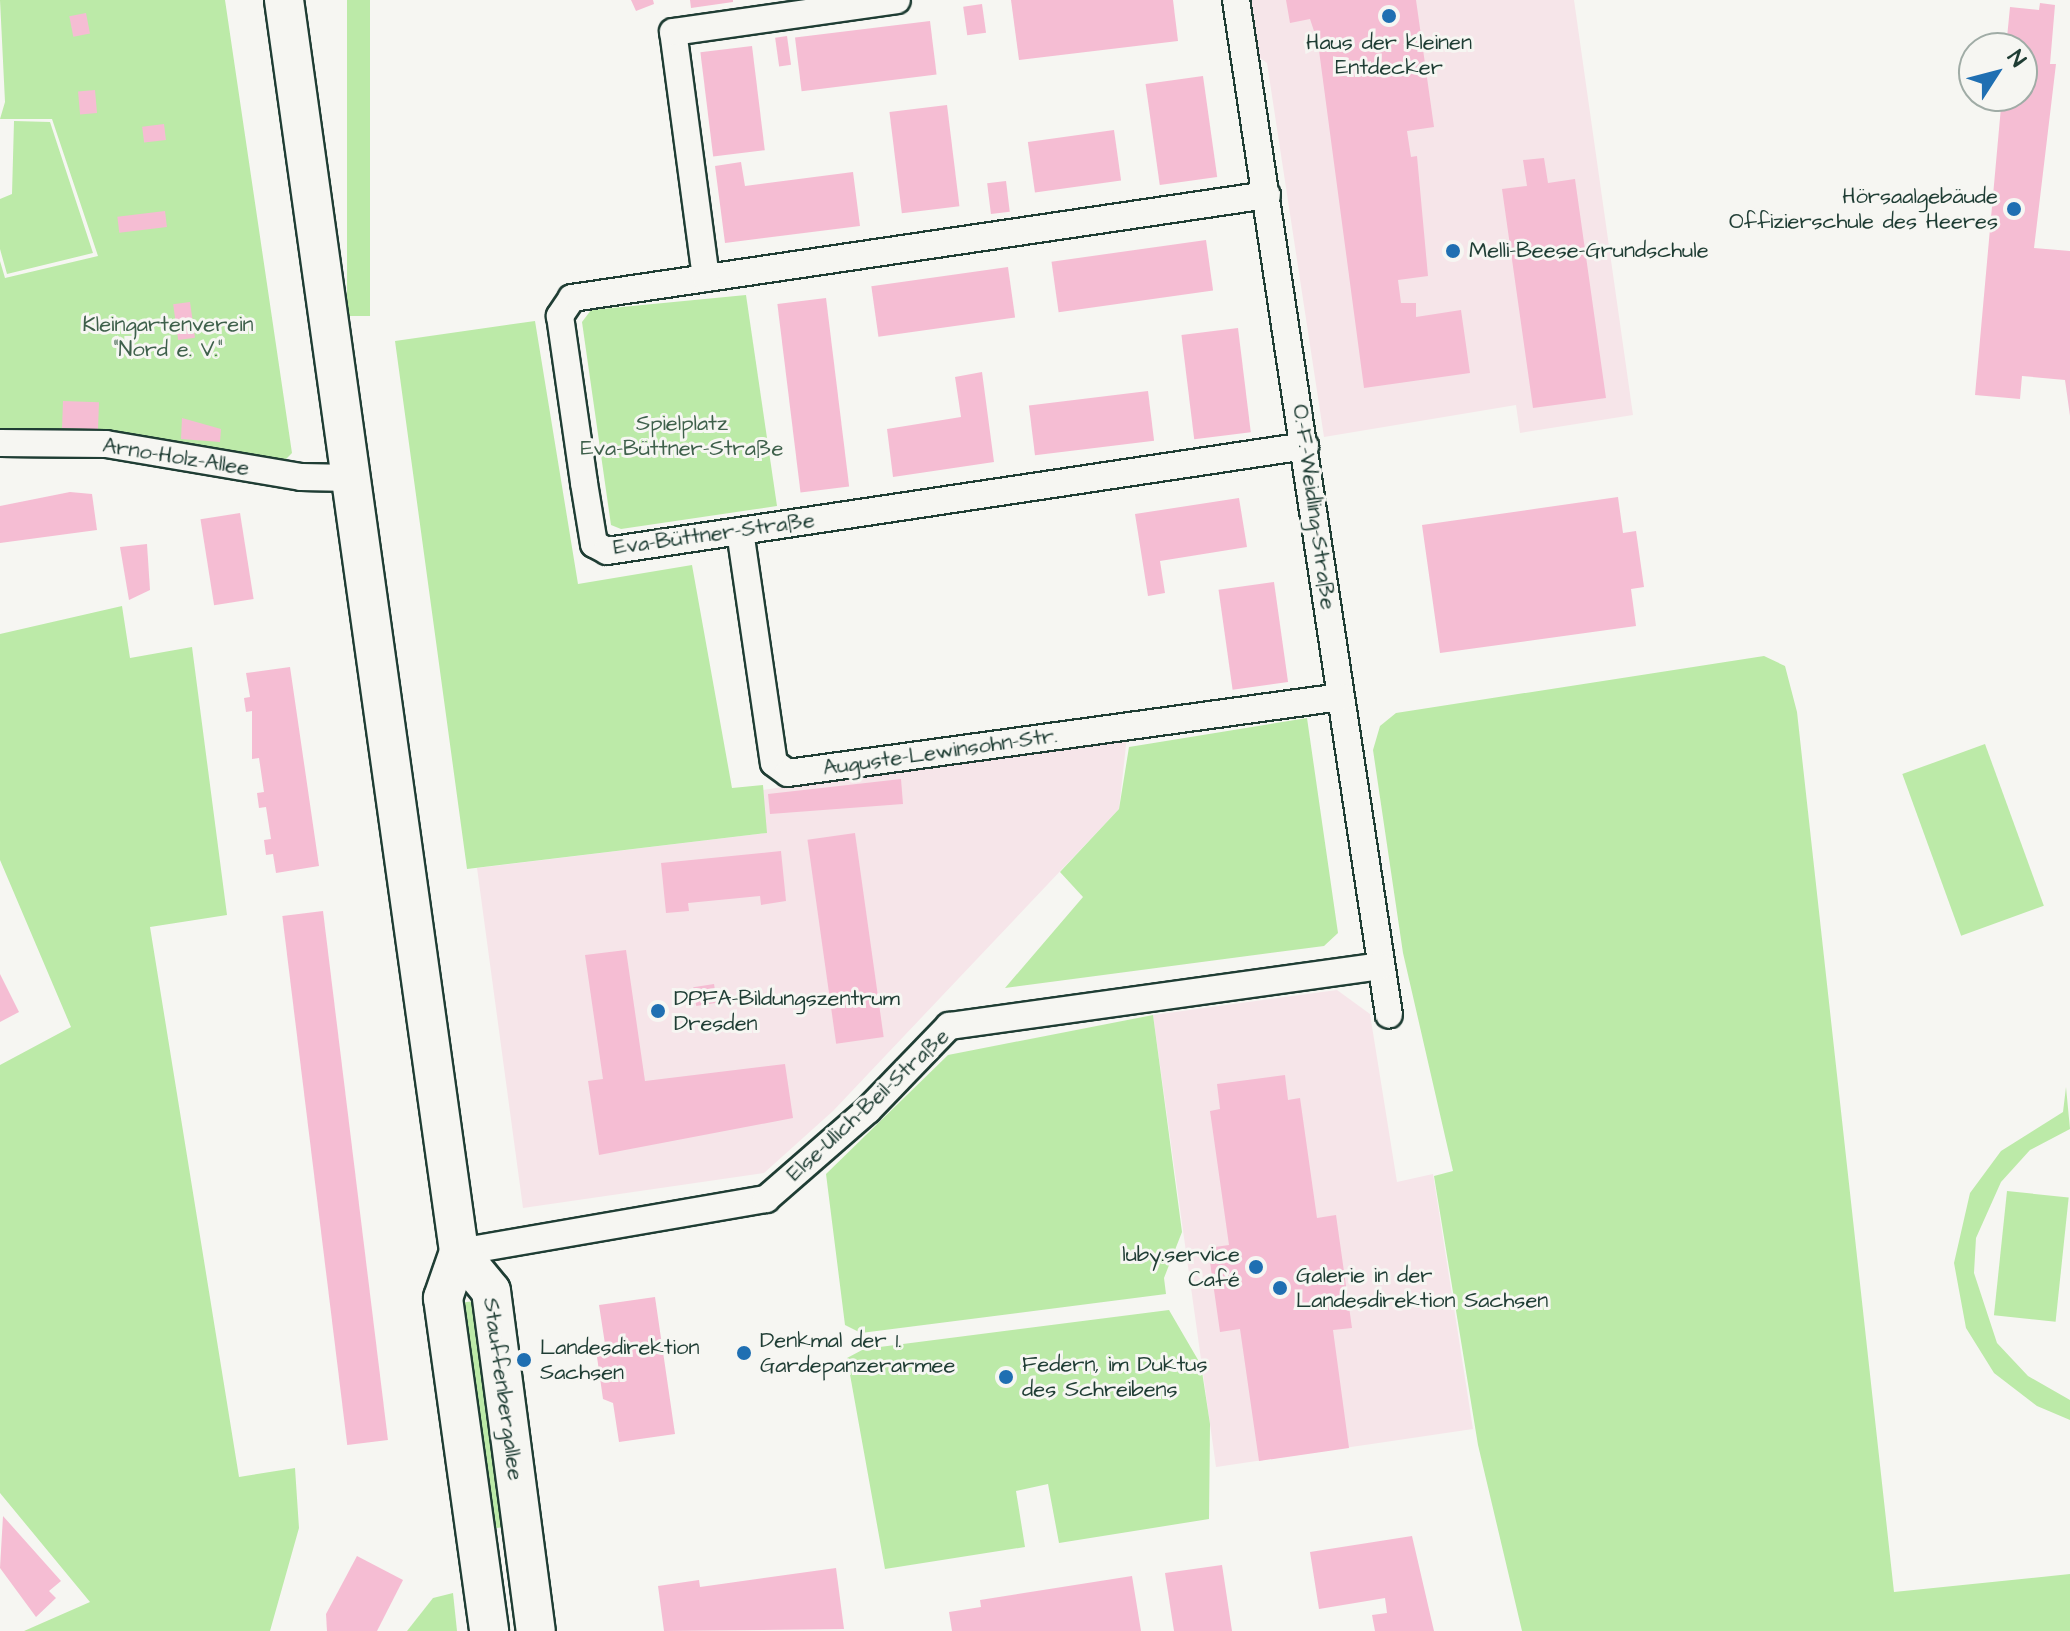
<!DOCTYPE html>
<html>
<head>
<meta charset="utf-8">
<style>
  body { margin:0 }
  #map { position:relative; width:2070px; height:1631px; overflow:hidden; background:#f6f6f2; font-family:"Architects Daughter",sans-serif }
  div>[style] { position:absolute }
  .built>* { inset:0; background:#f6e5e9 }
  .green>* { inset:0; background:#bceaa8; transform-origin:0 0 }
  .building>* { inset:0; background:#f5bdd3; transform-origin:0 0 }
  .roads { filter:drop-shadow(2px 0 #1f3d34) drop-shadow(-2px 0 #1f3d34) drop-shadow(0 2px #1f3d34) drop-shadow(0 -2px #1f3d34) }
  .street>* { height:26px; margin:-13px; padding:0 13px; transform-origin:13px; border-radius:13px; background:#f6f6f2 }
  .secondary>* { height:38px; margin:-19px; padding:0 19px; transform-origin:19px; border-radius:19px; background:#f6f6f2 }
  .dots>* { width:22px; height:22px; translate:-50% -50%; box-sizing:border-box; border:4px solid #f6f6f2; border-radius:50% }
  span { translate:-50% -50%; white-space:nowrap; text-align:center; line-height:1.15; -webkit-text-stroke:6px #f6f6f2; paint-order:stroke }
  .poi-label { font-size:22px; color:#1f3d34 }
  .right { translate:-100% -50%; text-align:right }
  .left { translate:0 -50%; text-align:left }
  .park-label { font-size:22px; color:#3e604b }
  .street-label { font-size:22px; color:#1f3d34 }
  .north { position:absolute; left:1958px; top:32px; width:80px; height:80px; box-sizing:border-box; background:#f6f6f2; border:2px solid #a0aca6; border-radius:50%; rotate:54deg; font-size:22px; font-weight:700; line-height:32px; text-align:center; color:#1f3d34 }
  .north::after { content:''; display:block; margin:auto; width:28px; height:36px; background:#1f6fb2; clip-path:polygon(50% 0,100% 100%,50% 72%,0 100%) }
</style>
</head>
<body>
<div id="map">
  <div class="built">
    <div style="clip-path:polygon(1251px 0,1574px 0,1633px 415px,1520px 433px,1516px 405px,1324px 437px,1267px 63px,1260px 58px)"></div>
    <div style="clip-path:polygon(1127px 736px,1119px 809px,833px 1111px,764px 1173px,523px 1208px,477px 868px,766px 833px,763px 790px)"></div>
    <div style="clip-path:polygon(1337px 990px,1370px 1014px,1397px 1182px,1433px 1174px,1473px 1429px,1216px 1467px,1153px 1015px)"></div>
  </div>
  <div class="green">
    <div style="clip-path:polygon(0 0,225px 0,292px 453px,286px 459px,0 432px,0 261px,5px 278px,98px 256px,52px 119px,0 119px,5px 102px)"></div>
    <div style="left:347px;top:0;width:23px;height:316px"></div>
    <div style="clip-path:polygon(14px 121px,50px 122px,93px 253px,7px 274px,0 249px,0 199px,12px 194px)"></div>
    <div style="clip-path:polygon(746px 295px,777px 506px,621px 529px,611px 525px,582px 322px,591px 310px)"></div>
    <div style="clip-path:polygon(535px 321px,578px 584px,692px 565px,732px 788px,763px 785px,767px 833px,467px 869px,395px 341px)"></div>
    <div style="clip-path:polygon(122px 606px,130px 658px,192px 647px,227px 915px,150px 927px,239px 1477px,295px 1468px,299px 1528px,270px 1631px,24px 1631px,90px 1602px,0 1493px,0 1065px,71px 1027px,0 860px,0 634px)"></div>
    <div style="clip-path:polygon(1764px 656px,1785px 666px,1797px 712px,1894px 1592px,2070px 1574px,2070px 1631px,1522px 1631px,1478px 1445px,1434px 1176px,1453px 1171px,1403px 953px,1373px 750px,1380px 726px,1396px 713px)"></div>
    <div style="clip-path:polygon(1307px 718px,1338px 933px,1324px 946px,1005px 988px,1083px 897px,1060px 872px,1119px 809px,1129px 747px)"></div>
    <div style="left:1985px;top:744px;width:172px;height:88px;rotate:70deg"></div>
    <div style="clip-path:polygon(1153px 1015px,1182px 1232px,1164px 1278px,1166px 1294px,861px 1333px,845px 1325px,826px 1174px,948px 1055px)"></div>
    <div style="clip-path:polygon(2066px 1087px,2070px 1129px,2030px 1150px,2001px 1182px,1976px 1238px,1974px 1273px,1997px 1343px,2028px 1376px,2070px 1400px,2070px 1420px,2037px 1406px,1994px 1373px,1966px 1328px,1954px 1263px,1970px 1193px,2001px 1151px,2063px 1112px)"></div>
    <div style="left:2007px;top:1191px;width:62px;height:125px;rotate:6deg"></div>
    <div style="left:474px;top:1301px;width:228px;height:16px;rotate:82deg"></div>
    <div style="clip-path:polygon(1169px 1310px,1201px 1365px,1210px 1424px,1209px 1519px,1059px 1543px,1048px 1484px,1016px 1491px,1025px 1547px,885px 1569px,847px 1358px,864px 1349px)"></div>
    <div style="clip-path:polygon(453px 1593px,457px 1631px,407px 1631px,433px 1598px)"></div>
  </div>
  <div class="building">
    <div style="clip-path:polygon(631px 0,653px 0,654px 4px,636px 11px)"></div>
    <div style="clip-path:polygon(690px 0,733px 0,733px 2px,691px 8px)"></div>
    <div style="clip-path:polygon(1011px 0,1173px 0,1178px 41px,1019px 60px)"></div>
    <div style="clip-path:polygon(1286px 0,1416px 0,1434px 127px,1407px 131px,1411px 157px,1417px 156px,1428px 276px,1398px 280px,1401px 303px,1416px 303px,1416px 317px,1461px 310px,1470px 373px,1364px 388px,1318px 43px,1310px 19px,1290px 23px)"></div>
    <div style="clip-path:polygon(2040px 3px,2055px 5px,2050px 64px,2056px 64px,2034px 248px,2070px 251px,2070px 416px,2065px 380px,2022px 376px,2020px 399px,1975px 395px,2002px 96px,2022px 96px,2022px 48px,2006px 48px,2010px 7px,2039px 10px)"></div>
    <div style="left:982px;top:4px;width:29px;height:19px;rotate:82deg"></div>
    <div style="left:86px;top:13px;width:21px;height:17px;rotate:79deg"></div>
    <div style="left:930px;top:21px;width:54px;height:136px;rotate:83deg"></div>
    <div style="left:787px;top:36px;width:29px;height:12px;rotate:82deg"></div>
    <div style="left:752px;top:46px;width:105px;height:52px;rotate:83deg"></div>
    <div style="left:1203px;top:76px;width:102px;height:58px;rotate:82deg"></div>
    <div style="left:95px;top:90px;width:23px;height:17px;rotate:85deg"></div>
    <div style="left:947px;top:105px;width:102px;height:58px;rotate:83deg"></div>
    <div style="left:164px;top:124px;width:16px;height:22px;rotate:83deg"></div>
    <div style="left:1114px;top:130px;width:51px;height:87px;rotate:82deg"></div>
    <div style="clip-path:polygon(1544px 158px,1548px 183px,1575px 179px,1606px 398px,1533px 408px,1502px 189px,1527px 186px,1523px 160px)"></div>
    <div style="clip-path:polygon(741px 162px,745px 186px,853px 172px,860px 226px,725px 243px,715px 166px)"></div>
    <div style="left:1006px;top:181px;width:31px;height:19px;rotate:83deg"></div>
    <div style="left:165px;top:211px;width:16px;height:48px;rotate:83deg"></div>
    <div style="left:1206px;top:240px;width:51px;height:156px;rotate:82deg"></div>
    <div style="left:1008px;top:267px;width:51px;height:138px;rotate:82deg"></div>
    <div style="left:826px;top:298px;width:190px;height:49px;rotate:83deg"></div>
    <div style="left:190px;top:302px;width:36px;height:17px;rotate:82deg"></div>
    <div style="left:1238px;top:328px;width:105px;height:57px;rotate:83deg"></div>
    <div style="clip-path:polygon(982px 372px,994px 462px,893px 477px,887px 429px,961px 417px,955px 377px)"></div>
    <div style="left:1148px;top:391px;width:50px;height:120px;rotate:83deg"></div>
    <div style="left:63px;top:401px;width:36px;height:27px;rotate:2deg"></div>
    <div style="clip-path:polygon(182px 418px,221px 429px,220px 442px,181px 439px)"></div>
    <div style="clip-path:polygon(70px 492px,92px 494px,97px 530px,0 543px,0 506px)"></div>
    <div style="clip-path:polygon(1618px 497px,1623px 533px,1636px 531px,1644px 587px,1631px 589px,1636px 626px,1440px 653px,1422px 525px)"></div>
    <div style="clip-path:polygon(1239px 498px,1247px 547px,1160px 561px,1165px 593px,1148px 596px,1135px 514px)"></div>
    <div style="left:240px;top:513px;width:87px;height:40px;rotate:81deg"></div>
    <div style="clip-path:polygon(147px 544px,150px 590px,129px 600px,120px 547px)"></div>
    <div style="left:1274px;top:582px;width:101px;height:56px;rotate:82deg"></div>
    <div style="clip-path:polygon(290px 667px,319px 866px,276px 873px,273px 854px,266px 855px,264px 840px,271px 839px,266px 807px,259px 808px,257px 793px,264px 792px,259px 758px,252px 759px,252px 711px,246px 712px,244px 698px,250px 697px,246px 673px)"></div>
    <div style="clip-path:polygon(901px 779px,903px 804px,770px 814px,768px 794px)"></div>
    <div style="left:855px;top:833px;width:206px;height:48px;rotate:82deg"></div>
    <div style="clip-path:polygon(781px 851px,786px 901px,761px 905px,760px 896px,688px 903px,689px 911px,666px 913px,661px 863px)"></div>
    <div style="left:323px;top:911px;width:533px;height:41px;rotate:83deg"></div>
    <div style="clip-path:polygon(626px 950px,645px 1081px,785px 1064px,793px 1118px,599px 1155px,588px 1081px,603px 1079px,585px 955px)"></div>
    <div style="clip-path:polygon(0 974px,19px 1012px,0 1022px)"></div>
    <div style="left:714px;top:984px;width:19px;height:21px;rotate:81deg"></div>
    <div style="clip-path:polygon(1285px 1075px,1288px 1100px,1300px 1098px,1317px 1218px,1336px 1215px,1352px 1328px,1333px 1330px,1349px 1448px,1259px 1461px,1240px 1329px,1220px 1332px,1208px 1248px,1229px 1245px,1210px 1111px,1220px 1109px,1217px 1084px)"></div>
    <div style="clip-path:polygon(655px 1297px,675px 1434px,619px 1442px,613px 1403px,603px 1399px,596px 1350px,605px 1344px,599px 1305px)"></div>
    <div style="clip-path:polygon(3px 1516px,61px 1581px,49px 1591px,56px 1598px,36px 1617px,0 1568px)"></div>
    <div style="clip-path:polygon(1412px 1536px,1434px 1631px,1375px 1631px,1372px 1615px,1387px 1613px,1385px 1598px,1319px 1609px,1310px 1552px)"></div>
    <div style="clip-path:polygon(357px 1556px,403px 1580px,377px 1631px,327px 1631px,326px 1614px)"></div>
    <div style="clip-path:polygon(1222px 1565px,1232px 1631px,1174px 1631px,1165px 1573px)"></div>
    <div style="clip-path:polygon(836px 1568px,844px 1629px,664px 1631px,658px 1586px,699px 1580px,700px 1587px)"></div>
    <div style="clip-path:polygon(1132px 1576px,1141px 1631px,952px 1631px,949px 1612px,981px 1607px,980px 1600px)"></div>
  </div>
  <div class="roads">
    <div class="street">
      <div style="left:1236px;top:0;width:1026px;rotate:81.43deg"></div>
      <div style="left:1267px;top:195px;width:703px;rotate:171.57deg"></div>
      <div style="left:572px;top:298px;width:22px;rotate:124deg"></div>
      <div style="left:560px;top:316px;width:169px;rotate:81.8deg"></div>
      <div style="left:584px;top:483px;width:62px;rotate:80.7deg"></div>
      <div style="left:594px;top:544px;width:15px;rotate:28deg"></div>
      <div style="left:607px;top:551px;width:706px;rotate:-8.55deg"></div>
      <div style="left:706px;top:278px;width:248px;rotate:-97.6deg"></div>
      <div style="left:673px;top:32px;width:226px;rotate:-8.1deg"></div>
      <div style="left:0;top:443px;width:106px;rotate:0.5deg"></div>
      <div style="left:106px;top:444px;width:198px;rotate:9.6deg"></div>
      <div style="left:301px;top:477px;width:50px;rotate:1.1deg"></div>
      <div style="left:740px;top:531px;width:234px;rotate:81.7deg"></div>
      <div style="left:774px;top:763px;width:17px;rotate:36deg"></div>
      <div style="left:788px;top:773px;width:558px;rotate:-7.83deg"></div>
      <div style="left:459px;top:1252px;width:312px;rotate:-9.8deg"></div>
      <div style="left:766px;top:1199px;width:135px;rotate:-41.1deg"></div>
      <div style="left:868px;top:1110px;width:117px;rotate:-46deg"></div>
      <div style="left:949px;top:1026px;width:435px;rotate:-7.9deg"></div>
    </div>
    <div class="secondary">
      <div style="left:284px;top:0;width:1264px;rotate:82.04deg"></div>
      <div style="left:459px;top:1252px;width:49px;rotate:109.2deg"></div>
      <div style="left:443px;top:1298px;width:336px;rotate:82.1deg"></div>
      <div style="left:459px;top:1252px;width:50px;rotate:50.6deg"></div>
      <div style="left:491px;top:1291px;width:343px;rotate:82.5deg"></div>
    </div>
  </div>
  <div class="dots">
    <div style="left:1389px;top:16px;background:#1f6fb2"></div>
    <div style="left:2014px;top:209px;background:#1f6fb2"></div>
    <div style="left:1453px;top:251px;background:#1f6fb2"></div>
    <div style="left:658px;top:1011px;background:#1f6fb2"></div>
    <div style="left:1256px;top:1267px;background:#1f6fb2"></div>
    <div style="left:1280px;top:1288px;background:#1f6fb2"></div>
    <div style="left:744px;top:1353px;background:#1f6fb2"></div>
    <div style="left:524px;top:1360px;background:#1f6fb2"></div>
    <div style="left:1006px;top:1377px;background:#1f6fb2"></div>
  </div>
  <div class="poi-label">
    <span style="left:1389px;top:55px">Haus der kleinen<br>Entdecker</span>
    <span class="right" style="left:1998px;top:209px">Hörsaalgebäude<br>Offizierschule des Heeres</span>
    <span class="left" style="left:1469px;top:251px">Melli-Beese-Grundschule</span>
    <span class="left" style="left:674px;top:1011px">DPFA-Bildungszentrum<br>Dresden</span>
    <span class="right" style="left:1240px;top:1267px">luby.service<br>Café</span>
    <span class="left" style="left:1296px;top:1288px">Galerie in der<br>Landesdirektion Sachsen</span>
    <span class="left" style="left:760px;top:1353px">Denkmal der 1.<br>Gardepanzerarmee</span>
    <span class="left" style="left:540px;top:1360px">Landesdirektion<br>Sachsen</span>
    <span class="left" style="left:1022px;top:1377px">Federn, im Duktus<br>des Schreibens</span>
  </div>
  <div class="park-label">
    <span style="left:168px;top:337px">Kleingartenverein<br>"Nord e. V."</span>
    <span style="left:682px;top:436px">Spielplatz<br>Eva-Büttner-Straße</span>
  </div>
  <div class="street-label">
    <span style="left:176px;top:457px;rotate:9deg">Arno-Holz-Allee</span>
    <span style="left:1314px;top:507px;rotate:82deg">O.-F.-Weidling-Straße</span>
    <span style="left:714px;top:534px;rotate:-8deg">Eva-Büttner-Straße</span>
    <span style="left:940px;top:752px;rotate:-8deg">Auguste-Lewinsohn-Str.</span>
    <span style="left:868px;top:1105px;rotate:-43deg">Else-Ulich-Beil-Straße</span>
    <span style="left:503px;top:1389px;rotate:82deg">Stauffenbergallee</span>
  </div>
  <div class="north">N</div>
</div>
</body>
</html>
